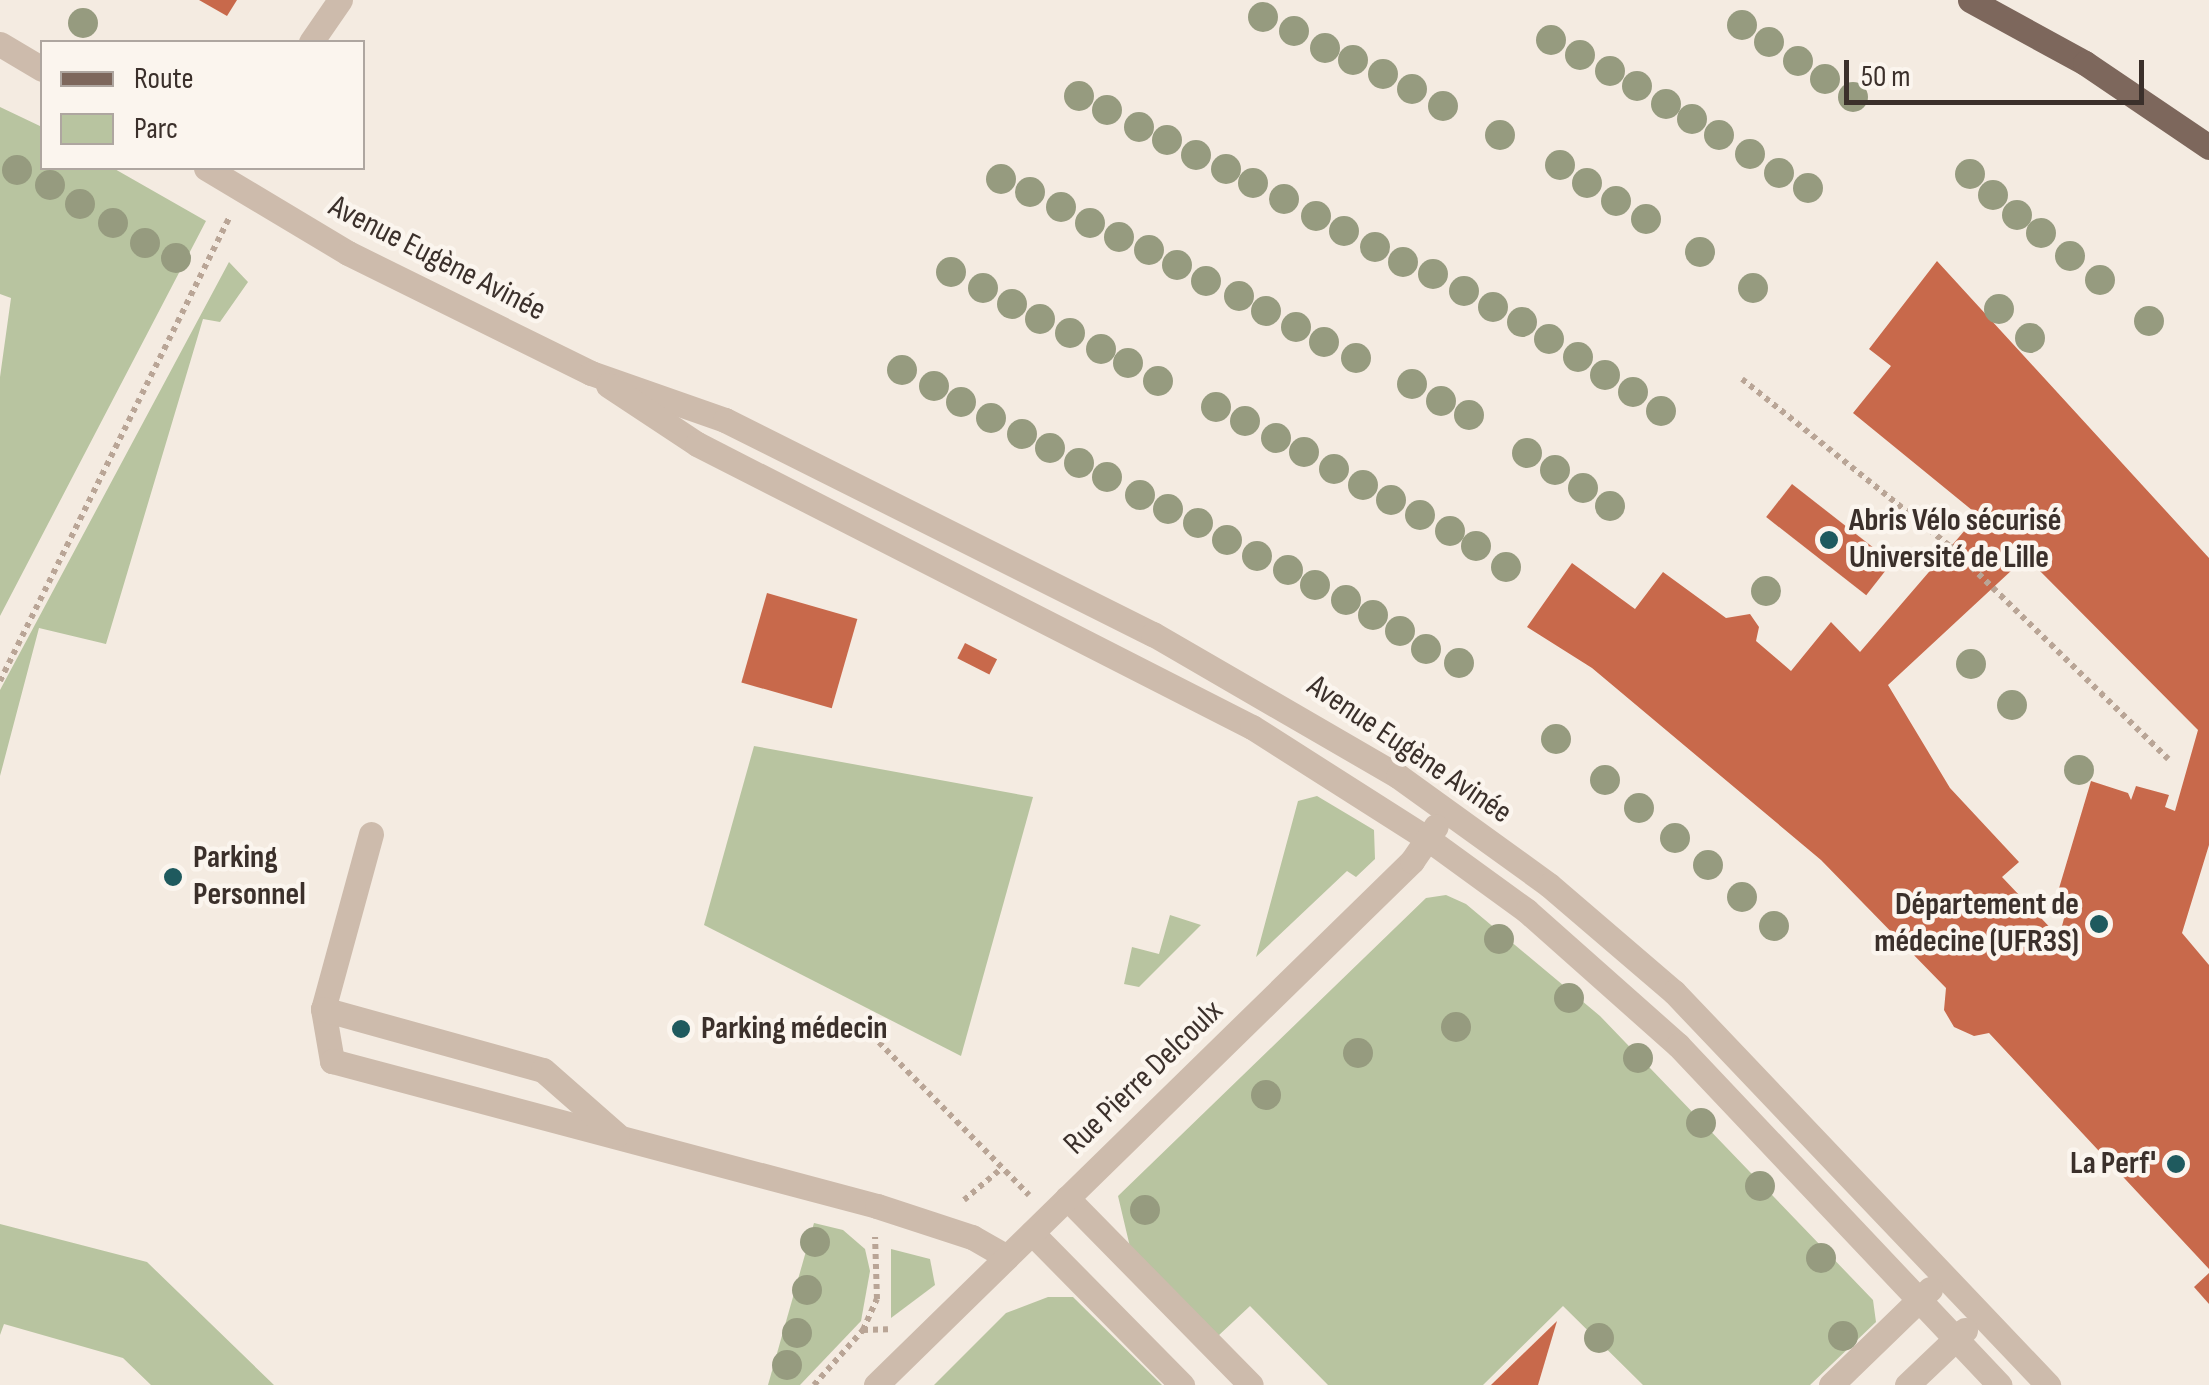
<!DOCTYPE html>
<html>
<head>
<meta charset="utf-8">
<style>
  body { margin:0 }
  #map { position:relative; width:2209px; height:1385px; overflow:hidden; background:#f4ebe1; font-family:"Sofia Sans Condensed",sans-serif }
  div>[style] { position:absolute }
  .green>* { inset:0; background:#b8c4a0 }
  .building>* { inset:0; background:#c8694b; transform-origin:0 0 }
  .path>* { height:6px; margin-top:-3px; transform-origin:0; background:repeating-linear-gradient(90deg,#b9a596 0 5px,transparent 0 10px) }
  .minor>* { height:25px; margin:-12.5px; padding:0 12.5px; transform-origin:12.5px; border-radius:12.5px; background:#cdbbac }
  .major>* { height:25px; margin:-12.5px; padding:0 12.5px; transform-origin:12.5px; border-radius:12.5px; background:#7d675c }
  .trees>* { width:30px; height:30px; margin:-15px; border-radius:50%; background:#969b7f }
  .dots>* { width:28px; height:28px; translate:-50% -50%; box-sizing:border-box; border:5px solid #fbf5ee; border-radius:50% }
  span { translate:-50% -50%; white-space:nowrap; text-align:center; line-height:1.15; -webkit-text-stroke:9px #fbf5ee; paint-order:stroke }
  .street-label { font-size:32px; color:#3b302b }
  .poi-label { font-size:32px; color:#3b302b; font-weight:700 }
  .left { translate:0 -50%; text-align:left }
  .right { translate:-100% -50%; text-align:right }
  .legend { position:absolute; left:40px; top:40px; width:325px; height:130px; box-sizing:border-box; background:#fbf5ee; border:2px solid #aea6a0; margin:0; padding:12px 18px; list-style:none; font-size:30px; color:#3b302b }
  .legend li { display:flex; align-items:center; gap:20px; height:50px }
  .legend b { width:50px; border:2px solid #aea6a0 }
  .scale { position:absolute; left:1844px; top:60px; width:300px; height:45px; box-sizing:border-box; border:5px solid #3b302b; border-top:0; padding-left:12px; font-size:30px; line-height:35px; white-space:nowrap; color:#3b302b; -webkit-text-stroke:8px #fbf5ee; paint-order:stroke }
</style>
</head>
<body>
<div id="map">
  <div class="green">
    <div style="clip-path:polygon(0 107px,42px 127px,42px 168px,113px 168px,206px 221px,0 616px,0 377px,11px 298px,0 294px)"></div>
    <div style="clip-path:polygon(229px 262px,248px 282px,220px 322px,203px 319px,106px 644px,39px 628px,0 776px,0 690px)"></div>
    <div style="clip-path:polygon(754px 746px,1033px 797px,961px 1056px,704px 925px)"></div>
    <div style="clip-path:polygon(1317px 796px,1374px 830px,1375px 859px,1356px 877px,1347px 871px,1256px 957px,1298px 801px)"></div>
    <div style="clip-path:polygon(1446px 895px,1466px 904px,1600px 1016px,1873px 1300px,1876px 1322px,1810px 1385px,1643px 1385px,1563px 1306px,1483px 1385px,1328px 1385px,1250px 1306px,1218px 1336px,1130px 1247px,1118px 1196px,1426px 898px)"></div>
    <div style="clip-path:polygon(1170px 915px,1201px 925px,1139px 987px,1124px 984px,1132px 947px,1159px 954px)"></div>
    <div style="clip-path:polygon(814px 1223px,843px 1230px,865px 1249px,870px 1271px,861px 1321px,800px 1385px,768px 1385px)"></div>
    <div style="clip-path:polygon(0 1224px,147px 1262px,274px 1385px,151px 1385px,123px 1358px,4px 1324px,0 1335px)"></div>
    <div style="clip-path:polygon(891px 1249px,930px 1259px,935px 1285px,891px 1318px)"></div>
    <div style="clip-path:polygon(1048px 1297px,1073px 1297px,1162px 1385px,934px 1385px,1006px 1313px)"></div>
  </div>
  <div class="building">
    <div style="clip-path:polygon(199px 0,237px 0,227px 16px)"></div>
    <div style="clip-path:polygon(evenodd,1937px 261px,2209px 558px,2209px 845px,2182px 933px,2209px 965px,2209px 1269px,1989px 1033px,1974px 1036px,1954px 1027px,1944px 1010px,1946px 988px,1821px 860px,1592px 668px,1527px 627px,1572px 563px,1635px 609px,1663px 572px,1726px 618px,1750px 614px,1759px 627px,1756px 641px,1791px 671px,1831px 622px,1860px 652px,1978px 515px,1853px 413px,1891px 366px,1869px 349px,1937px 261px,2026px 557px,2198px 730px,2175px 811px,2165px 807px,2169px 795px,2136px 786px,2131px 800px,2128px 793px,2091px 781px,2057px 895px,2069px 900px,2059px 937px,2002px 877px,2019px 862px,1950px 788px,1888px 685px,2026px 557px)"></div>
    <div style="left:1792px;top:484px;width:127px;height:42px;rotate:38deg"></div>
    <div style="left:767px;top:593px;width:94px;height:93px;rotate:16deg"></div>
    <div style="left:965px;top:643px;width:36px;height:17px;rotate:27deg"></div>
    <div style="clip-path:polygon(2209px 1273px,2209px 1304px,2194px 1287px)"></div>
    <div style="clip-path:polygon(1557px 1321px,1538px 1385px,1491px 1385px)"></div>
  </div>
  <div class="path">
    <div style="left:1742px;top:379px;width:267px;rotate:38.8deg"></div>
    <div style="left:1950px;top:546px;width:305px;rotate:44.3deg"></div>
    <div style="left:0;top:681px;width:519px;rotate:-63.68deg"></div>
    <div style="left:858px;top:1021px;width:244px;rotate:45.5deg"></div>
    <div style="left:964px;top:1200px;width:50px;rotate:-40.1deg"></div>
    <div style="left:863px;top:1330px;width:25px;rotate:-2deg"></div>
    <div style="left:814px;top:1385px;width:74px;rotate:-48.3deg"></div>
    <div style="left:863px;top:1330px;width:34px;rotate:-66deg"></div>
    <div style="left:877px;top:1299px;width:62px;rotate:-91.8deg"></div>
  </div>
  <div class="minor">
    <div style="left:311px;top:42px;width:51px;rotate:-55.4deg"></div>
    <div style="left:0;top:44px;width:49px;rotate:30.8deg"></div>
    <div style="left:206px;top:168px;width:165px;rotate:30.9deg"></div>
    <div style="left:348px;top:253px;width:271px;rotate:26.3deg"></div>
    <div style="left:591px;top:373px;width:142px;rotate:19.3deg"></div>
    <div style="left:725px;top:420px;width:479px;rotate:26.6deg"></div>
    <div style="left:1153px;top:634px;width:283px;rotate:30.1deg"></div>
    <div style="left:1398px;top:776px;width:186px;rotate:35.8deg"></div>
    <div style="left:1549px;top:885px;width:165px;rotate:40.6deg"></div>
    <div style="left:1674px;top:992px;width:543px;rotate:46.42deg"></div>
    <div style="left:608px;top:385px;width:107px;rotate:33.5deg"></div>
    <div style="left:697px;top:444px;width:623px;rotate:27.02deg"></div>
    <div style="left:1252px;top:727px;width:209px;rotate:32.5deg"></div>
    <div style="left:1428px;top:839px;width:122px;rotate:36deg"></div>
    <div style="left:1527px;top:911px;width:202px;rotate:41.6deg"></div>
    <div style="left:1678px;top:1045px;width:468px;rotate:46.6deg"></div>
    <div style="left:371px;top:834px;width:181px;rotate:105.3deg"></div>
    <div style="left:323px;top:1009px;width:53px;rotate:80.2deg"></div>
    <div style="left:332px;top:1061px;width:564px;rotate:14.9deg"></div>
    <div style="left:877px;top:1206px;width:100px;rotate:18.1deg"></div>
    <div style="left:972px;top:1237px;width:40px;rotate:29.7deg"></div>
    <div style="left:323px;top:1009px;width:228px;rotate:15.5deg"></div>
    <div style="left:543px;top:1070px;width:98px;rotate:41.3deg"></div>
    <div style="left:1067px;top:1198px;width:262px;rotate:45.5deg"></div>
    <div style="left:1032px;top:1233px;width:214px;rotate:45.4deg"></div>
    <div style="left:876px;top:1385px;width:750px;rotate:-44.35deg"></div>
    <div style="left:1412px;top:861px;width:42px;rotate:-55.6deg"></div>
    <div style="left:1831px;top:1385px;width:138px;rotate:-44.1deg"></div>
    <div style="left:1907px;top:1385px;width:80px;rotate:-43.5deg"></div>
  </div>
  <div class="major">
    <div style="left:1970px;top:0;width:131px;rotate:28.7deg"></div>
    <div style="left:2085px;top:63px;width:150px;rotate:34.1deg"></div>
  </div>
  <div class="trees">
    <div style="left:1263px;top:17px"></div>
    <div style="left:83px;top:23px"></div>
    <div style="left:1742px;top:25px"></div>
    <div style="left:1294px;top:31px"></div>
    <div style="left:1551px;top:40px"></div>
    <div style="left:1769px;top:42px"></div>
    <div style="left:1325px;top:48px"></div>
    <div style="left:1580px;top:55px"></div>
    <div style="left:1353px;top:60px"></div>
    <div style="left:1798px;top:61px"></div>
    <div style="left:1610px;top:71px"></div>
    <div style="left:1383px;top:74px"></div>
    <div style="left:1825px;top:79px"></div>
    <div style="left:1637px;top:86px"></div>
    <div style="left:1412px;top:89px"></div>
    <div style="left:1079px;top:96px"></div>
    <div style="left:1853px;top:97px"></div>
    <div style="left:1666px;top:104px"></div>
    <div style="left:1443px;top:106px"></div>
    <div style="left:1107px;top:110px"></div>
    <div style="left:1692px;top:119px"></div>
    <div style="left:1139px;top:127px"></div>
    <div style="left:1500px;top:135px"></div>
    <div style="left:1719px;top:135px"></div>
    <div style="left:1167px;top:140px"></div>
    <div style="left:1750px;top:154px"></div>
    <div style="left:1196px;top:155px"></div>
    <div style="left:1560px;top:165px"></div>
    <div style="left:1226px;top:169px"></div>
    <div style="left:17px;top:170px"></div>
    <div style="left:1779px;top:173px"></div>
    <div style="left:1970px;top:174px"></div>
    <div style="left:1001px;top:179px"></div>
    <div style="left:1253px;top:183px"></div>
    <div style="left:1587px;top:183px"></div>
    <div style="left:50px;top:185px"></div>
    <div style="left:1808px;top:188px"></div>
    <div style="left:1030px;top:192px"></div>
    <div style="left:1993px;top:195px"></div>
    <div style="left:1284px;top:199px"></div>
    <div style="left:1616px;top:201px"></div>
    <div style="left:80px;top:204px"></div>
    <div style="left:1061px;top:207px"></div>
    <div style="left:2017px;top:215px"></div>
    <div style="left:1316px;top:216px"></div>
    <div style="left:1646px;top:219px"></div>
    <div style="left:113px;top:223px"></div>
    <div style="left:1090px;top:223px"></div>
    <div style="left:1344px;top:231px"></div>
    <div style="left:2041px;top:233px"></div>
    <div style="left:1119px;top:237px"></div>
    <div style="left:145px;top:243px"></div>
    <div style="left:1375px;top:247px"></div>
    <div style="left:1149px;top:250px"></div>
    <div style="left:1700px;top:252px"></div>
    <div style="left:2070px;top:256px"></div>
    <div style="left:176px;top:258px"></div>
    <div style="left:1403px;top:262px"></div>
    <div style="left:1177px;top:265px"></div>
    <div style="left:951px;top:272px"></div>
    <div style="left:1433px;top:274px"></div>
    <div style="left:2100px;top:280px"></div>
    <div style="left:1206px;top:281px"></div>
    <div style="left:983px;top:288px"></div>
    <div style="left:1753px;top:288px"></div>
    <div style="left:1464px;top:291px"></div>
    <div style="left:1239px;top:296px"></div>
    <div style="left:1012px;top:304px"></div>
    <div style="left:1493px;top:307px"></div>
    <div style="left:1999px;top:309px"></div>
    <div style="left:1266px;top:311px"></div>
    <div style="left:1040px;top:319px"></div>
    <div style="left:2149px;top:321px"></div>
    <div style="left:1522px;top:322px"></div>
    <div style="left:1296px;top:327px"></div>
    <div style="left:1070px;top:333px"></div>
    <div style="left:2030px;top:338px"></div>
    <div style="left:1549px;top:339px"></div>
    <div style="left:1324px;top:342px"></div>
    <div style="left:1101px;top:349px"></div>
    <div style="left:1578px;top:357px"></div>
    <div style="left:1356px;top:358px"></div>
    <div style="left:1128px;top:363px"></div>
    <div style="left:902px;top:370px"></div>
    <div style="left:1605px;top:375px"></div>
    <div style="left:1158px;top:381px"></div>
    <div style="left:1412px;top:384px"></div>
    <div style="left:934px;top:386px"></div>
    <div style="left:1633px;top:392px"></div>
    <div style="left:1441px;top:401px"></div>
    <div style="left:961px;top:402px"></div>
    <div style="left:1216px;top:407px"></div>
    <div style="left:1661px;top:411px"></div>
    <div style="left:1469px;top:415px"></div>
    <div style="left:991px;top:418px"></div>
    <div style="left:1245px;top:421px"></div>
    <div style="left:1022px;top:434px"></div>
    <div style="left:1276px;top:438px"></div>
    <div style="left:1050px;top:448px"></div>
    <div style="left:1304px;top:452px"></div>
    <div style="left:1527px;top:453px"></div>
    <div style="left:1079px;top:463px"></div>
    <div style="left:1334px;top:469px"></div>
    <div style="left:1555px;top:470px"></div>
    <div style="left:1107px;top:477px"></div>
    <div style="left:1363px;top:485px"></div>
    <div style="left:1583px;top:488px"></div>
    <div style="left:1140px;top:495px"></div>
    <div style="left:1391px;top:500px"></div>
    <div style="left:1610px;top:506px"></div>
    <div style="left:1168px;top:509px"></div>
    <div style="left:1420px;top:515px"></div>
    <div style="left:1198px;top:523px"></div>
    <div style="left:1450px;top:531px"></div>
    <div style="left:1227px;top:540px"></div>
    <div style="left:1476px;top:546px"></div>
    <div style="left:1257px;top:556px"></div>
    <div style="left:1506px;top:567px"></div>
    <div style="left:1288px;top:570px"></div>
    <div style="left:1315px;top:585px"></div>
    <div style="left:1766px;top:591px"></div>
    <div style="left:1346px;top:600px"></div>
    <div style="left:1373px;top:615px"></div>
    <div style="left:1400px;top:631px"></div>
    <div style="left:1426px;top:649px"></div>
    <div style="left:1459px;top:663px"></div>
    <div style="left:1971px;top:664px"></div>
    <div style="left:2012px;top:705px"></div>
    <div style="left:1556px;top:739px"></div>
    <div style="left:2079px;top:770px"></div>
    <div style="left:1605px;top:780px"></div>
    <div style="left:1639px;top:808px"></div>
    <div style="left:1675px;top:838px"></div>
    <div style="left:1708px;top:865px"></div>
    <div style="left:1742px;top:897px"></div>
    <div style="left:1774px;top:926px"></div>
    <div style="left:1499px;top:939px"></div>
    <div style="left:1569px;top:998px"></div>
    <div style="left:1456px;top:1027px"></div>
    <div style="left:1358px;top:1053px"></div>
    <div style="left:1638px;top:1058px"></div>
    <div style="left:1266px;top:1095px"></div>
    <div style="left:1701px;top:1123px"></div>
    <div style="left:1760px;top:1186px"></div>
    <div style="left:1145px;top:1210px"></div>
    <div style="left:815px;top:1242px"></div>
    <div style="left:1821px;top:1258px"></div>
    <div style="left:807px;top:1290px"></div>
    <div style="left:797px;top:1333px"></div>
    <div style="left:1843px;top:1336px"></div>
    <div style="left:1599px;top:1338px"></div>
    <div style="left:787px;top:1365px"></div>
  </div>
  <div class="dots">
    <div style="left:1829px;top:540px;background:#1f5a5e"></div>
    <div style="left:173px;top:877px;background:#1f5a5e"></div>
    <div style="left:2099px;top:924px;background:#1f5a5e"></div>
    <div style="left:681px;top:1029px;background:#1f5a5e"></div>
    <div style="left:2176px;top:1164px;background:#1f5a5e"></div>
  </div>
  <div class="street-label">
    <span style="left:437px;top:259px;rotate:27deg">Avenue Eugène Avinée</span>
    <span style="left:1409px;top:750px;rotate:34deg">Avenue Eugène Avinée</span>
    <span style="left:1144px;top:1078px;rotate:-44deg">Rue Pierre Delcoulx</span>
  </div>
  <div class="poi-label">
    <span class="left" style="left:1849px;top:540px">Abris Vélo sécurisé<br>Université de Lille</span>
    <span class="left" style="left:193px;top:877px">Parking<br>Personnel</span>
    <span class="right" style="left:2079px;top:924px">Département de<br>médecine (UFR3S)</span>
    <span class="left" style="left:701px;top:1029px">Parking médecin</span>
    <span class="right" style="left:2156px;top:1164px">La Perf'</span>
  </div>
  <ul class="legend">
  <li><b style="height:12px;background:#7d675c"></b>Route</li>
  <li><b style="height:28px;background:#b8c4a0"></b>Parc</li>
  </ul>
  <div class="scale">50 m</div>
</div>
</body>
</html>
